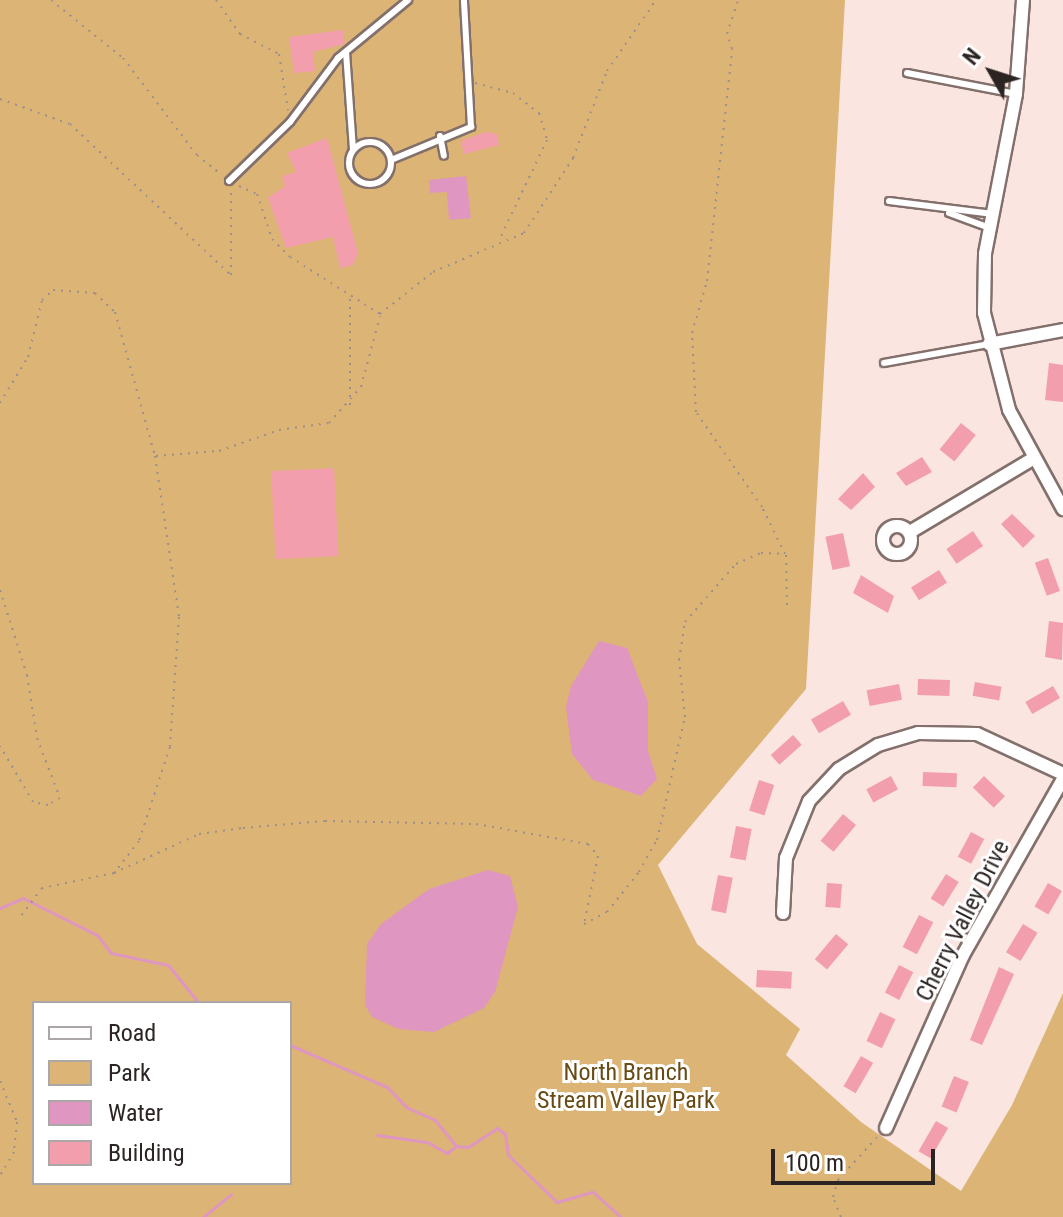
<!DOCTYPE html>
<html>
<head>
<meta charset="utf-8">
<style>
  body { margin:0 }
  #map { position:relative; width:1063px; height:1217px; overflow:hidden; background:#fbe5e0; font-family:"Roboto Condensed",sans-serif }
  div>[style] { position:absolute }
  .green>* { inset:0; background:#dcb475 }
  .water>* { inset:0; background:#df96c0 }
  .stream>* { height:3px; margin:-1.5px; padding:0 1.5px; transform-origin:1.5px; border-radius:1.5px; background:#df96c0 }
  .building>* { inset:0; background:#f39ead; transform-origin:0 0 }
  .path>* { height:2px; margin-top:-1px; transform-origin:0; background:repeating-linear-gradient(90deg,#9f8f8c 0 2px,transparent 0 8px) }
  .roads { filter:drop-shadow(2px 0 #83706c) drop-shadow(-2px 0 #83706c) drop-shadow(0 2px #83706c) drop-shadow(0 -2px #83706c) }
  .lane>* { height:6px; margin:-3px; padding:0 3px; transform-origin:3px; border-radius:3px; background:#fff }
  .lane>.ring { margin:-3px; padding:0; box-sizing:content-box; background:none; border:6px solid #fff; border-radius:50% }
  .street>* { height:12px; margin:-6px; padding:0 6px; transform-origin:6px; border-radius:6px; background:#fff }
  .street>.ring { margin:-6px; padding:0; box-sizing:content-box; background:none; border:12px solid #fff; border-radius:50% }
  span { translate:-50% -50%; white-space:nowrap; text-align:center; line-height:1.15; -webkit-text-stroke:6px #fff; paint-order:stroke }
  .street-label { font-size:24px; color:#2c2423 }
  .park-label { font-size:24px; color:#684b14 }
  .legend { position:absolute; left:32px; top:1001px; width:260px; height:184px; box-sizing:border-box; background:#fff; border:2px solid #aba7a7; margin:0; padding:10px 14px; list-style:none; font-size:24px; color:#2c2423 }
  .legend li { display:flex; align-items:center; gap:16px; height:40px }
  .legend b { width:40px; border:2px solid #aba7a7 }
  .north { position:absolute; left:951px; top:32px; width:80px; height:80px; -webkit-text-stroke:6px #fff; paint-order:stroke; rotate:309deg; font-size:22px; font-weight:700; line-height:32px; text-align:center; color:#2c2423 }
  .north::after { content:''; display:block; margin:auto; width:28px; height:36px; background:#2c2423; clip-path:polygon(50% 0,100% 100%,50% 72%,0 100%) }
  .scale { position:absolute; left:771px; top:1149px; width:164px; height:36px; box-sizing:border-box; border:4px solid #2c2423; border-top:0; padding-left:10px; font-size:24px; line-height:28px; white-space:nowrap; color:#2c2423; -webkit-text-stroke:6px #fff; paint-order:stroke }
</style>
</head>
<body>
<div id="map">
  <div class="green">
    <div style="clip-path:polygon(evenodd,0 0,845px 0,806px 689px,658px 865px,697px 944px,800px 1029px,786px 1055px,861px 1122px,961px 1191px,1012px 1105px,1063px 993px,1063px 1217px,0 1217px,0 0,34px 1003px,290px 1003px,290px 1183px,34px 1183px,34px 1003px)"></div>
  </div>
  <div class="water">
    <div style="clip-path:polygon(466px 176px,471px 218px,449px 220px,447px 192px,430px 193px,429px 180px)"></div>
    <div style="clip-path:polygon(599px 641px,627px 648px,648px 702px,648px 751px,657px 779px,641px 796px,593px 780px,572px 754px,566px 707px,571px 686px)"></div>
    <div style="clip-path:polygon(488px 870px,510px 876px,518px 907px,495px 992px,484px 1008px,434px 1032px,399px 1029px,372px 1017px,365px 1005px,367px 944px,381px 924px,429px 889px)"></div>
  </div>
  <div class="stream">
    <div style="left:0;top:908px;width:25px;rotate:-23deg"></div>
    <div style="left:23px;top:898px;width:83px;rotate:26.6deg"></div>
    <div style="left:97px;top:935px;width:23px;rotate:52deg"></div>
    <div style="left:111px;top:953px;width:58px;rotate:11.9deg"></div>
    <div style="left:168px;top:965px;width:49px;rotate:50.8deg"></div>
    <div style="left:290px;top:1045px;width:106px;rotate:23.4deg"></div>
    <div style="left:387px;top:1087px;width:28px;rotate:46deg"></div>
    <div style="left:406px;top:1107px;width:32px;rotate:24deg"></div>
    <div style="left:435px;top:1120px;width:33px;rotate:51deg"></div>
    <div style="left:456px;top:1146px;width:12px;rotate:5deg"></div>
    <div style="left:468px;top:1147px;width:35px;rotate:-33deg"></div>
    <div style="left:497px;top:1128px;width:10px;rotate:37deg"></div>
    <div style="left:505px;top:1134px;width:21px;rotate:82deg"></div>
    <div style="left:508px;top:1155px;width:68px;rotate:43.8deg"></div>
    <div style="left:557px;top:1202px;width:37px;rotate:-16deg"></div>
    <div style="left:593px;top:1192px;width:38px;rotate:42deg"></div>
    <div style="left:377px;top:1135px;width:50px;rotate:8deg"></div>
    <div style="left:427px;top:1142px;width:23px;rotate:29deg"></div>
    <div style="left:447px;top:1153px;width:11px;rotate:-38deg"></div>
    <div style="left:203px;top:1217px;width:36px;rotate:-39deg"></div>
  </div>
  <div class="building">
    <div style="clip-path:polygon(343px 30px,345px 44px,313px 52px,315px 71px,294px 73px,289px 37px)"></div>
    <div style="clip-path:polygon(485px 132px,497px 134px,499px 145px,464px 154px,461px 141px)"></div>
    <div style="clip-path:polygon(327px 138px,358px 253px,353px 265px,340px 268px,333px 237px,286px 248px,268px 198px,285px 186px,282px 176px,296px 172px,287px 153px)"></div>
    <div style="clip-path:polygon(1049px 363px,1063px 365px,1063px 402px,1045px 400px)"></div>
    <div style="left:961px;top:423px;width:19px;height:34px;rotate:39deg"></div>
    <div style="clip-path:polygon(922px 457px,932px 472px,906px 486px,896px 473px)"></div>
    <div style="left:334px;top:468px;width:88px;height:63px;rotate:87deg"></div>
    <div style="clip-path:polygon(863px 473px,875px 487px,851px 510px,838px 499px)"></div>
    <div style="clip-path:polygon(1012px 514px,1035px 536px,1023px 548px,1001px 524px)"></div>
    <div style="left:973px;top:531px;width:18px;height:32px;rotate:56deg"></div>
    <div style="left:843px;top:533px;width:34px;height:18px;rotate:78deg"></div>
    <div style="left:1048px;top:558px;width:35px;height:14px;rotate:70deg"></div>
    <div style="left:939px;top:570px;width:15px;height:33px;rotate:58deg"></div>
    <div style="clip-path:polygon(861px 575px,894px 596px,888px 613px,853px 593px)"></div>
    <div style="clip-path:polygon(1049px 621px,1063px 623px,1062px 660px,1045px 657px)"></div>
    <div style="left:918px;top:679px;width:32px;height:16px;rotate:2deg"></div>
    <div style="left:975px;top:682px;width:27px;height:14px;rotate:10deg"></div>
    <div style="left:899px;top:684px;width:16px;height:33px;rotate:79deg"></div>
    <div style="left:1053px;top:686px;width:14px;height:32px;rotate:60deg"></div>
    <div style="left:843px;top:701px;width:16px;height:37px;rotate:60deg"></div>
    <div style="left:793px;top:735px;width:13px;height:30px;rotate:48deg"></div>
    <div style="left:923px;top:772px;width:34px;height:14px;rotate:2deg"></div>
    <div style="left:891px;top:776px;width:15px;height:28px;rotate:62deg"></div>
    <div style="left:984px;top:776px;width:29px;height:16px;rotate:44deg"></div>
    <div style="left:759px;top:780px;width:16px;height:32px;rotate:18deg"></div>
    <div style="left:843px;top:814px;width:17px;height:35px;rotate:40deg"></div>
    <div style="left:736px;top:826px;width:16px;height:32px;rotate:11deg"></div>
    <div style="left:971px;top:832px;width:15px;height:28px;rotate:28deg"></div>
    <div style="left:946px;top:874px;width:15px;height:29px;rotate:32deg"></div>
    <div style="left:718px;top:875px;width:15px;height:36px;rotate:11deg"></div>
    <div style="left:827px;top:883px;width:15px;height:24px;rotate:4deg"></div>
    <div style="left:1048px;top:883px;width:16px;height:27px;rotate:30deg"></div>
    <div style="left:919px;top:915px;width:16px;height:36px;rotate:27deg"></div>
    <div style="left:1023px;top:924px;width:17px;height:33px;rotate:31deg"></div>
    <div style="left:836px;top:934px;width:16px;height:33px;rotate:40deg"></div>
    <div style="left:899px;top:965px;width:16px;height:31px;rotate:27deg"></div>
    <div style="clip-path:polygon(999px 967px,1014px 974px,982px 1045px,970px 1040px)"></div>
    <div style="left:757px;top:970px;width:35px;height:17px;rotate:3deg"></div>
    <div style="left:880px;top:1012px;width:17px;height:32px;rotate:25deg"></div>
    <div style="left:861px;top:1056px;width:14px;height:35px;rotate:30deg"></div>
    <div style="left:954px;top:1076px;width:16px;height:33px;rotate:22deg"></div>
    <div style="left:936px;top:1121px;width:14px;height:35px;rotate:30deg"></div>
  </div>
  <div class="path">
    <div style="left:51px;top:0;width:92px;rotate:38.9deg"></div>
    <div style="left:123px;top:58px;width:122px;rotate:52.7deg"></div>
    <div style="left:197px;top:155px;width:32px;rotate:39deg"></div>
    <div style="left:216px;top:0;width:42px;rotate:54.8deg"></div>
    <div style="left:240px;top:34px;width:44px;rotate:27.1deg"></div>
    <div style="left:279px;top:54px;width:57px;rotate:80.9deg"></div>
    <div style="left:475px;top:83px;width:39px;rotate:15deg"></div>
    <div style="left:513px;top:93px;width:33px;rotate:38deg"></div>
    <div style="left:539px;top:113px;width:28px;rotate:73deg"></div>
    <div style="left:547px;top:140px;width:109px;rotate:115.6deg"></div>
    <div style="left:0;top:99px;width:74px;rotate:19.7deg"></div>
    <div style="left:70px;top:124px;width:221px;rotate:43.2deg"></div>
    <div style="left:231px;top:275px;width:86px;rotate:-90deg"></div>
    <div style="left:239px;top:186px;width:20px;rotate:24deg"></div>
    <div style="left:257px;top:194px;width:47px;rotate:71.6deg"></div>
    <div style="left:272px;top:239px;width:25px;rotate:45deg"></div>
    <div style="left:290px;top:257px;width:107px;rotate:32.3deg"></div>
    <div style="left:380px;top:314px;width:68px;rotate:-38.4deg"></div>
    <div style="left:433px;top:272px;width:99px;rotate:-23.2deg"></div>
    <div style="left:524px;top:233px;width:90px;rotate:-56.8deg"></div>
    <div style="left:573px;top:158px;width:93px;rotate:-68.7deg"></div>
    <div style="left:607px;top:71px;width:86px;rotate:-55.4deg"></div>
    <div style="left:0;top:403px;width:54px;rotate:-58.7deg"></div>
    <div style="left:28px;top:357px;width:59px;rotate:-76.2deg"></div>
    <div style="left:42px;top:300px;width:15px;rotate:-42deg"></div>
    <div style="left:53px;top:290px;width:42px;rotate:4.1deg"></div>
    <div style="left:95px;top:293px;width:28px;rotate:44deg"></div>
    <div style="left:115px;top:312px;width:149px;rotate:74.5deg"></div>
    <div style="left:155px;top:456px;width:163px;rotate:81.5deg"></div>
    <div style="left:179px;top:617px;width:130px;rotate:94deg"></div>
    <div style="left:170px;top:747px;width:99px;rotate:108.3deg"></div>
    <div style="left:139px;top:841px;width:41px;rotate:128deg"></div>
    <div style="left:114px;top:873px;width:74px;rotate:168.2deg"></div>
    <div style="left:42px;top:888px;width:34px;rotate:127deg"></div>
    <div style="left:350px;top:405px;width:110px;rotate:-90deg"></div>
    <div style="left:156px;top:456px;width:63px;rotate:-4.5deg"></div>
    <div style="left:219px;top:451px;width:64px;rotate:-19.3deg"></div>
    <div style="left:279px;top:430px;width:50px;rotate:-8deg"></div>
    <div style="left:329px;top:423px;width:48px;rotate:-48.4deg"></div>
    <div style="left:361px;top:387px;width:73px;rotate:-75deg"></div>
    <div style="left:786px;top:555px;width:50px;rotate:88.9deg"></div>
    <div style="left:0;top:590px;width:89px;rotate:72.4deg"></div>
    <div style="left:27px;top:675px;width:64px;rotate:81deg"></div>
    <div style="left:37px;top:738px;width:64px;rotate:69deg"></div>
    <div style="left:60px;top:798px;width:14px;rotate:150deg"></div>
    <div style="left:48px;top:805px;width:15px;rotate:-169deg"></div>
    <div style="left:33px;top:802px;width:65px;rotate:-120.5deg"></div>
    <div style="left:114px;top:873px;width:94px;rotate:-24.6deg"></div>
    <div style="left:199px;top:834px;width:44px;rotate:-7.8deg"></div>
    <div style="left:243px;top:828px;width:82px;rotate:-4.9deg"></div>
    <div style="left:325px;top:821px;width:151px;rotate:1.1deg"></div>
    <div style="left:476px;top:824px;width:114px;rotate:10.1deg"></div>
    <div style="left:588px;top:844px;width:16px;rotate:50deg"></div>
    <div style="left:598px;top:856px;width:69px;rotate:101.6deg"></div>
    <div style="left:584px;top:924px;width:26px;rotate:-28deg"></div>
    <div style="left:607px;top:912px;width:51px;rotate:-51.3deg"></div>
    <div style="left:639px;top:872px;width:37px;rotate:-61deg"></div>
    <div style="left:657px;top:840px;width:126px;rotate:-77.2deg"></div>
    <div style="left:685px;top:717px;width:57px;rotate:-96deg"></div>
    <div style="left:679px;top:660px;width:38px;rotate:-81deg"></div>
    <div style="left:685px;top:622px;width:77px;rotate:-48.7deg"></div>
    <div style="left:736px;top:564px;width:27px;rotate:-24deg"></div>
    <div style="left:761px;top:553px;width:24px;rotate:2deg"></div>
    <div style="left:785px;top:554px;width:52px;rotate:-116.1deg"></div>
    <div style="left:762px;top:507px;width:116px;rotate:-124.8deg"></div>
    <div style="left:696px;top:412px;width:79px;rotate:-92.9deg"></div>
    <div style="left:692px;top:333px;width:54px;rotate:-73.9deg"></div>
    <div style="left:707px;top:281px;width:233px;rotate:-83.8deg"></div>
    <div style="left:732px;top:49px;width:16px;rotate:-108deg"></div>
    <div style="left:727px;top:34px;width:36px;rotate:-72deg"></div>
    <div style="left:0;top:1081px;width:44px;rotate:67.5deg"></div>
    <div style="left:17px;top:1122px;width:30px;rotate:96deg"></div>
    <div style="left:14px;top:1152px;width:27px;rotate:121deg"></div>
    <div style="left:841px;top:1217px;width:22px;rotate:-112deg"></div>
    <div style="left:833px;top:1197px;width:18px;rotate:-74deg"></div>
    <div style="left:838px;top:1180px;width:59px;rotate:-47.7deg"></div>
  </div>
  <div class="roads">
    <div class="lane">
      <div style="left:346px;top:52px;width:98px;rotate:85.9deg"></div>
      <div style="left:907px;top:73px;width:111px;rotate:10.9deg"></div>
      <div style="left:440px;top:136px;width:20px;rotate:79deg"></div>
      <div class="ring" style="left:349px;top:142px;width:36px;height:36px"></div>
      <div style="left:391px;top:160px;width:87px;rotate:-22.4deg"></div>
      <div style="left:471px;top:127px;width:127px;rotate:-93.2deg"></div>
      <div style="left:229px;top:181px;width:85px;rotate:-44deg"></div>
      <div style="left:290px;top:122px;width:80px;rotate:-53.1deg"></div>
      <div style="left:338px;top:58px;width:91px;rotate:-39.6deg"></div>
      <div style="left:889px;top:201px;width:105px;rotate:7.1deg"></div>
      <div style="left:949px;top:213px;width:44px;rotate:20.1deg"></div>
      <div style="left:884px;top:363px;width:107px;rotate:-10.3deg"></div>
    </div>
    <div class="street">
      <div style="left:1023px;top:0;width:94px;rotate:94.3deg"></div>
      <div style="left:1016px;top:94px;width:163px;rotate:101deg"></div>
      <div style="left:985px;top:254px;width:59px;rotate:91deg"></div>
      <div style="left:984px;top:313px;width:100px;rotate:75.5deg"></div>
      <div style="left:1009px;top:410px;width:113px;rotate:61.4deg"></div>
      <div style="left:989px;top:344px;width:75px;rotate:-10.7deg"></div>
      <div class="ring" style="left:883px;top:526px;width:16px;height:16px"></div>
      <div style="left:910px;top:532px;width:144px;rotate:-30.8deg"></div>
      <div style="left:783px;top:913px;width:55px;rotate:-86.9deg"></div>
      <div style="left:786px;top:858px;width:61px;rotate:-68deg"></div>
      <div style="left:809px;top:801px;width:44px;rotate:-46.8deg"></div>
      <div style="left:839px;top:769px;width:46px;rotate:-31.6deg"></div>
      <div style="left:878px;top:745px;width:42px;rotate:-16.7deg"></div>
      <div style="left:918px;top:733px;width:59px;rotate:1deg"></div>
      <div style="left:977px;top:734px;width:95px;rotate:24.9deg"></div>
      <div style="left:886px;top:1128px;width:189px;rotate:-66deg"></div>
      <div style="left:963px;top:955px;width:202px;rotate:-60.4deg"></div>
    </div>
  </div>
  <div class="street-label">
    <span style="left:963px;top:921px;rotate:-63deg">Cherry Valley Drive</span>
  </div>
  <div class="park-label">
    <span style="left:626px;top:1087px">North Branch<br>Stream Valley Park</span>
  </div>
  <ul class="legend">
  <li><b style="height:10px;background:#fff"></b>Road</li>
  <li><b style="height:22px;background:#dcb475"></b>Park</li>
  <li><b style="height:22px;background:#df96c0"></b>Water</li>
  <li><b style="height:22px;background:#f39ead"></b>Building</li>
  </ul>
  <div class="north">N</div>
  <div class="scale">100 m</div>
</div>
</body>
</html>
